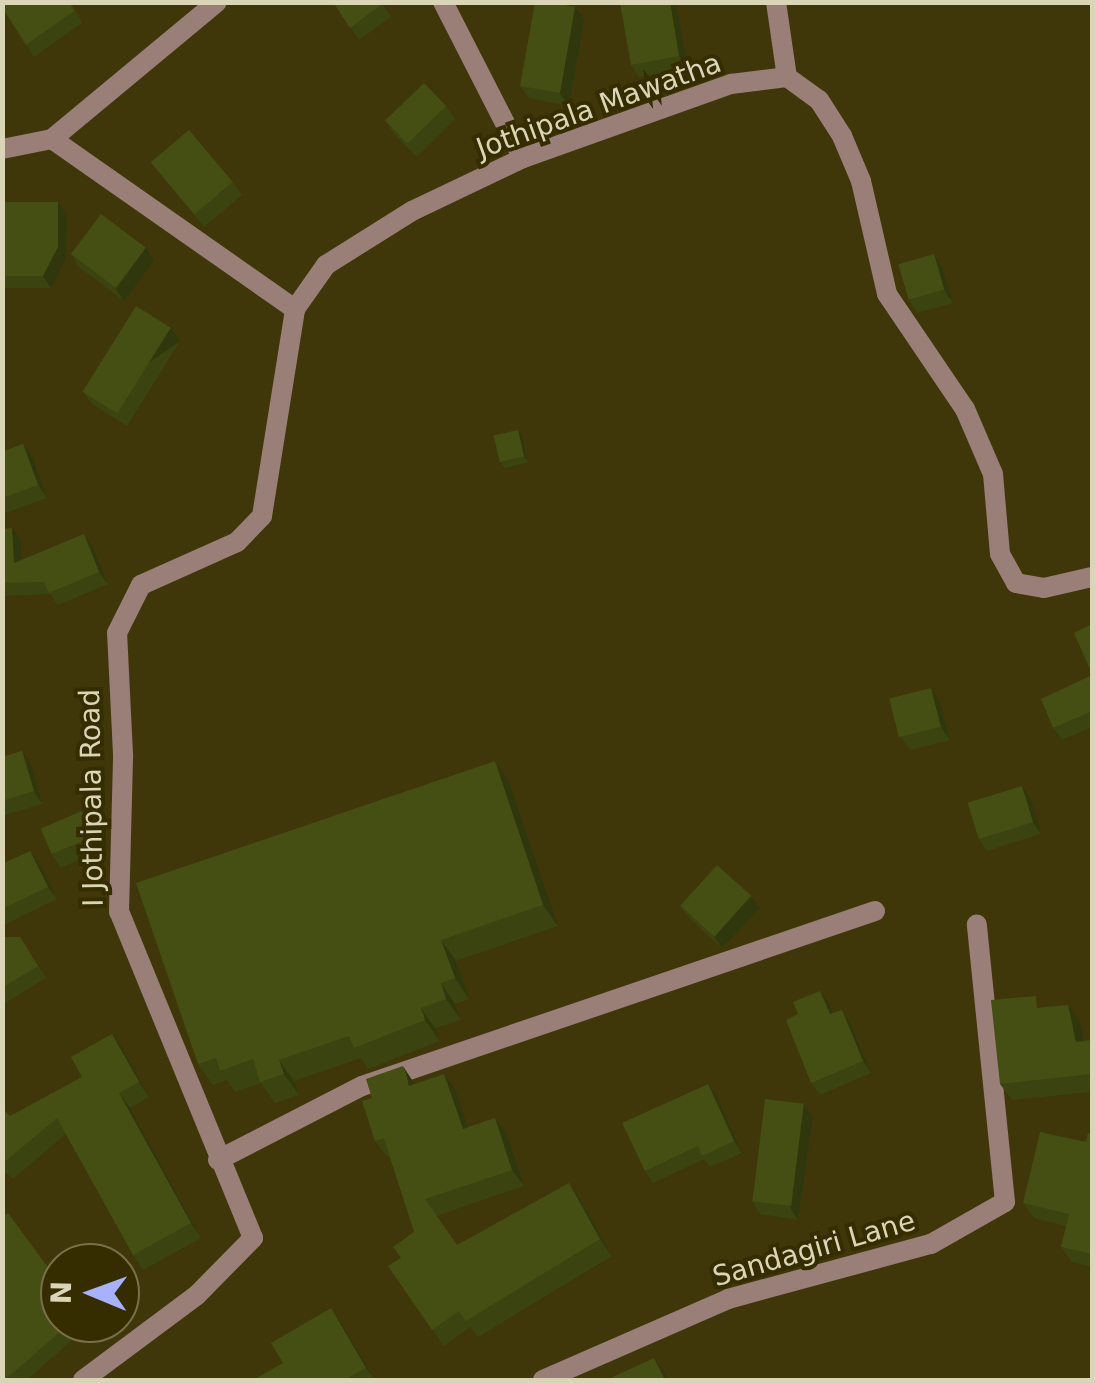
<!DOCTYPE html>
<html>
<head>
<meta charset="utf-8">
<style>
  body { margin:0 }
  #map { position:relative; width:1095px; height:1383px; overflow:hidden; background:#3f370a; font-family:"DejaVu Sans",sans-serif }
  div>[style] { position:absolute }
  .street>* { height:20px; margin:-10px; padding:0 10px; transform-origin:10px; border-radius:10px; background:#997f77 }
  .wall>* { inset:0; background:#3b4310 }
  .shaded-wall>* { inset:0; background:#30370d; transform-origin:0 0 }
  .building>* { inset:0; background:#454e13; transform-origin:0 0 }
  span { translate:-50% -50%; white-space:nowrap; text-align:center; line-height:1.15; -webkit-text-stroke:8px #352d00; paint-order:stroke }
  .street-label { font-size:28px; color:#dbd5b8 }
  .frame { position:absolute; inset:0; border:5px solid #dbd5b8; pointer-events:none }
  .north { position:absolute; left:40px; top:1243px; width:100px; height:100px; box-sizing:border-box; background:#352d00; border:2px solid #77704a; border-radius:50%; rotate:271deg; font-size:28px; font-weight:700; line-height:40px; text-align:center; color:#dbd5b8 }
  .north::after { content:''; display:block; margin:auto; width:35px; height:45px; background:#a7b1fc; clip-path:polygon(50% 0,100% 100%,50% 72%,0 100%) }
</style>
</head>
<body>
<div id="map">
  <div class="street">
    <div style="left:443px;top:2px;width:175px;rotate:62.9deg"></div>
    <div style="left:776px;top:2px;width:76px;rotate:81.7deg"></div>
    <div style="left:52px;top:139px;width:214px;rotate:-39.7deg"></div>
    <div style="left:2px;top:149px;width:51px;rotate:-11.3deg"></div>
    <div style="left:52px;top:139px;width:297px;rotate:35deg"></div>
    <div style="left:295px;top:309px;width:54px;rotate:-54.8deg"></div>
    <div style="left:326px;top:265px;width:102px;rotate:-32.1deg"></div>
    <div style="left:412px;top:211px;width:123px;rotate:-25.5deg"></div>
    <div style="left:523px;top:158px;width:221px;rotate:-19.6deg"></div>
    <div style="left:731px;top:84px;width:56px;rotate:-7.1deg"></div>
    <div style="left:787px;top:77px;width:39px;rotate:36deg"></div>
    <div style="left:819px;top:100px;width:43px;rotate:57.4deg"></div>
    <div style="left:842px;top:136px;width:49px;rotate:67.1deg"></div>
    <div style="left:861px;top:181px;width:116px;rotate:77deg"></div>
    <div style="left:887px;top:294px;width:139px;rotate:55.9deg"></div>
    <div style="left:965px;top:409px;width:71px;rotate:66.7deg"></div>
    <div style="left:993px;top:474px;width:80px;rotate:85deg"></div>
    <div style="left:1000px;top:554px;width:33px;rotate:61deg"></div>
    <div style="left:1016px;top:583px;width:28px;rotate:10deg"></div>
    <div style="left:1044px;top:588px;width:49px;rotate:-12.9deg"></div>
    <div style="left:218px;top:1160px;width:162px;rotate:-27.2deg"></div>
    <div style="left:362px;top:1086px;width:542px;rotate:-18.84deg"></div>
    <div style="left:83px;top:1380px;width:142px;rotate:-36.7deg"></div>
    <div style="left:197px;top:1295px;width:80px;rotate:-45.5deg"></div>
    <div style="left:253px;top:1238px;width:352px;rotate:-112.3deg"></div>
    <div style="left:119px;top:912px;width:158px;rotate:-88.5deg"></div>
    <div style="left:123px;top:754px;width:121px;rotate:-92.8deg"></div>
    <div style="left:117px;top:633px;width:54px;rotate:-63.4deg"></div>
    <div style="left:141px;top:585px;width:105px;rotate:-24.1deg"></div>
    <div style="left:237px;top:542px;width:36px;rotate:-46deg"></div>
    <div style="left:262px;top:516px;width:210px;rotate:-80.9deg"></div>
    <div style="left:543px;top:1380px;width:202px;rotate:-23.6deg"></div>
    <div style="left:728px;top:1299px;width:210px;rotate:-15.2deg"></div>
    <div style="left:931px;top:1244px;width:85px;rotate:-29.6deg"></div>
    <div style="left:1005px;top:1202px;width:279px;rotate:-95.8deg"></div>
  </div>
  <div class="wall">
    <div style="clip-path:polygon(2px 2px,71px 2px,82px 23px,34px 57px,26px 45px)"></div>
    <div style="clip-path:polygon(333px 2px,381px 2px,391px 17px,359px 40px)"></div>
    <div style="clip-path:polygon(620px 2px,676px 2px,688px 68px,639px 77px,631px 65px)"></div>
    <div style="clip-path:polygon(584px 20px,569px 106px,529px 98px,520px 86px)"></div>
    <div style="clip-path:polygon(446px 106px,455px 119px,417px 157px,394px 134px,386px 121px)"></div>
    <div style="clip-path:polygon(151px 163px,233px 182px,242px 195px,204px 227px)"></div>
    <div style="clip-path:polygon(2px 202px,67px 215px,66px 259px,51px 288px,2px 288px)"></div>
    <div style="clip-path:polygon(71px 254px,154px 261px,124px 301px,79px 267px)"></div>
    <div style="clip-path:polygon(934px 254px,942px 266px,953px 303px,917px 313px,909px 300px)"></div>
    <div style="clip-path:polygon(171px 328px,180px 341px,127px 426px,92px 404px,83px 392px)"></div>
    <div style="clip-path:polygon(522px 436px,528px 462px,505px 468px,500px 462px)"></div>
    <div style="clip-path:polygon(23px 444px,32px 456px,47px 498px,2px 514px,2px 452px)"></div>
    <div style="clip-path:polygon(2px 529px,21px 541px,22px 560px,84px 534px,93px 547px,108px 584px,58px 605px,50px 594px,2px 596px)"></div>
    <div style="clip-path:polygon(1092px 675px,1092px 727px,1062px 740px,1053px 728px)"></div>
    <div style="clip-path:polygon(940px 701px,950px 740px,910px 750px,901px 738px)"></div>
    <div style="clip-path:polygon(22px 751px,31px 764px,42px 804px,2px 816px,2px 757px)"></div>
    <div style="clip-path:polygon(509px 782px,558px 926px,456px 961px,469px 999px,455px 1004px,461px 1020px,435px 1028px,440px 1041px,368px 1069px,361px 1058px,294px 1081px,299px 1095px,275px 1103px,261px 1083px,235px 1092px,227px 1080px,213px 1085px,198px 1064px)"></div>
    <div style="clip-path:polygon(1031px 799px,1041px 834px,987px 851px,979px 839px)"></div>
    <div style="clip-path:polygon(91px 823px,102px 849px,61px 868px,52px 855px)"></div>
    <div style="clip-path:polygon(30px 851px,39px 863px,57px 899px,2px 926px,2px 864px)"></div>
    <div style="clip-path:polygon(751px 896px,760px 908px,722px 948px,689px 918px,680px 906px)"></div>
    <div style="clip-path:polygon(2px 937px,20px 937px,46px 978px,2px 1005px)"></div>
    <div style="clip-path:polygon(829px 1003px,833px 1013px,842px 1010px,850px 1022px,871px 1073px,820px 1095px,811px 1083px)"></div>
    <div style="clip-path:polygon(1068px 1005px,1080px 1022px,1084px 1041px,1092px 1040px,1092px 1092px,1012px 1100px,1000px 1084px,1044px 1007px)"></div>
    <div style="clip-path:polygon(123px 1049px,149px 1097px,130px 1108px,201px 1238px,143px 1270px,133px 1255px,66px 1134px,13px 1179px,2px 1169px,2px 1108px,10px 1116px,82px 1077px)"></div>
    <div style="clip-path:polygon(415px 1084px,456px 1091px,468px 1127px,495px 1118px,507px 1134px,524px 1186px,436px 1216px,457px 1245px,580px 1199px,612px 1256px,478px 1337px,470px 1327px,444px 1346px,388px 1266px,401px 1258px,414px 1232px,389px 1156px,387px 1157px,375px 1141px,372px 1098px)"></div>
    <div style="clip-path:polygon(708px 1084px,716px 1095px,742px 1153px,710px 1167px,704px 1159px,653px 1183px,645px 1171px)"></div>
    <div style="clip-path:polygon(804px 1104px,813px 1117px,798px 1220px,760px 1214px,752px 1201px)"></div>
    <div style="clip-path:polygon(1092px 1134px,1092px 1267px,1072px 1262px,1061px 1247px,1066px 1226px,1034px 1218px,1023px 1203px)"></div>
    <div style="clip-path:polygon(331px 1308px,343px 1326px,375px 1380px,253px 1380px,283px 1363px)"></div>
    <div style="clip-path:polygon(60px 1323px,88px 1323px,89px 1325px,27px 1380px,2px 1380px)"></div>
  </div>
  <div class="shaded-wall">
    <div style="clip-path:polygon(670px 2px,676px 2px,688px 68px,679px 56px)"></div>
    <div style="clip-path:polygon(575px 7px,584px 20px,569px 106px,560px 93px)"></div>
    <div style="clip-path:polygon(58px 202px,67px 215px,66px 259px,51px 288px,43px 276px)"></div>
    <div style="clip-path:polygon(146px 248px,154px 261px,124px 301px,116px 289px)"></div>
    <div style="clip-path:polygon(934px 254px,942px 266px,953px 303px,944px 290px)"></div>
    <div style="left:171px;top:328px;width:16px;height:100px;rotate:55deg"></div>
    <div style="clip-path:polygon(518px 430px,522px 436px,528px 462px,524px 456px)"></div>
    <div style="clip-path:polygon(23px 444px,32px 456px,47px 498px,38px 485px)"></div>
    <div style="clip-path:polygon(12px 528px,21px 541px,22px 576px,14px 563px)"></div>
    <div style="clip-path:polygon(84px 534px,93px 547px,108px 584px,99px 572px)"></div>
    <div style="clip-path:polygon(931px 688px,940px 701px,950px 740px,941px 727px)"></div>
    <div style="clip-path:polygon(22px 751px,31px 764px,42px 804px,34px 791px)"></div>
    <div style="clip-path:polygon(495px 761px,509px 782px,558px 926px,543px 905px)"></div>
    <div style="clip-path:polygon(1022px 786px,1031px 799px,1041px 834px,1033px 822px)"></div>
    <div style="clip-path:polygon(82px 811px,91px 823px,102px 849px,93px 837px)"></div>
    <div style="clip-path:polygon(30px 851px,39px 863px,57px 899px,48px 887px)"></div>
    <div style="clip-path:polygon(751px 896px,760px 908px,722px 948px,714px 936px)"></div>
    <div style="clip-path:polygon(441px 940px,456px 961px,469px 999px,455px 978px)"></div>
    <div style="clip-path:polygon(441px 983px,455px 1004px,461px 1020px,446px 999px)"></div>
    <div style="clip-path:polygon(820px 991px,829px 1003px,838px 1027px,830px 1014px)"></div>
    <div style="clip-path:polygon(1068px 1005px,1080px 1022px,1088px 1059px,1076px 1042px)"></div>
    <div style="clip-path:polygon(421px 1008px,435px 1028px,440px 1041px,425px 1020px)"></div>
    <div style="clip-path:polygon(842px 1010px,850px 1022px,871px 1073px,863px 1061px)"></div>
    <div style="clip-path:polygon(112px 1034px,123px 1049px,149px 1097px,139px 1082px)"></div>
    <div style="clip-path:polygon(279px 1060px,294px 1081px,299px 1095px,284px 1074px)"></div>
    <div style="clip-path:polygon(403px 1066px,414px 1083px,421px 1102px,409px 1086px)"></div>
    <div style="clip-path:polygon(444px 1074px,456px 1091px,474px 1145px,463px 1129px)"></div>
    <div style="clip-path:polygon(708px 1084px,716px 1095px,742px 1153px,734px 1141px)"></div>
    <div style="clip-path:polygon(119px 1093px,130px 1108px,201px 1238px,191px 1223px)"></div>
    <div style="clip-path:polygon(804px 1104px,813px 1117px,798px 1220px,790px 1207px)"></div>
    <div style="clip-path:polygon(495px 1118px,507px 1134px,524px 1186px,512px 1170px)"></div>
    <div style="clip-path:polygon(569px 1183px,580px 1199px,612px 1256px,600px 1239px)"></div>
    <div style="clip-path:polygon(331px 1308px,343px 1326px,375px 1380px,366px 1368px)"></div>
    <div style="clip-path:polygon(654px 1358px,663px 1370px,668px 1380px,665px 1380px)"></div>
  </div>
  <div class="building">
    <div style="clip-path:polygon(2px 2px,69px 2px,74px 11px,26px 45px,2px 7px)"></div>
    <div style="clip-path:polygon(333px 2px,381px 2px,382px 4px,350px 28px)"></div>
    <div style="clip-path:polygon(535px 2px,549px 2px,575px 7px,560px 93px,520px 86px)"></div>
    <div style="clip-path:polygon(620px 2px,670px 2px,679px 56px,631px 65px)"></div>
    <div style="left:424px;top:83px;width:32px;height:54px;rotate:46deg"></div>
    <div style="left:189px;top:130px;width:68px;height:50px;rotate:50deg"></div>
    <div style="clip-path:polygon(2px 202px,58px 202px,58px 247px,43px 276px,2px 276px)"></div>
    <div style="left:101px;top:214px;width:56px;height:50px;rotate:37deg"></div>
    <div style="left:934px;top:254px;width:37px;height:37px;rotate:74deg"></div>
    <div style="left:136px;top:306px;width:41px;height:101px;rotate:32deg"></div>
    <div style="left:518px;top:430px;width:27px;height:25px;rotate:77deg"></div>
    <div style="clip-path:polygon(23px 444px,38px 485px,2px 498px,2px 452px)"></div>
    <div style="clip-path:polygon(12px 528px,14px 563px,84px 534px,99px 572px,49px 593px,44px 582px,2px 583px,2px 529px)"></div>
    <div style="clip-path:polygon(1092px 624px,1092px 674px,1074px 633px)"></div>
    <div style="clip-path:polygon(1092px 675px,1092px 711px,1053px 728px,1041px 699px)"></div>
    <div style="left:931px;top:688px;width:40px;height:43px;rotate:76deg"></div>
    <div style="clip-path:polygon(22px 751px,34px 791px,2px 801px,2px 757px)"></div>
    <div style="clip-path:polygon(495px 761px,543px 905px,441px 940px,455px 978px,441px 983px,446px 999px,421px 1008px,425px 1020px,354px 1048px,349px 1036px,279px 1060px,284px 1074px,260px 1082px,253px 1059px,220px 1071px,216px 1058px,198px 1064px,136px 883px)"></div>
    <div style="left:1022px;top:786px;width:38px;height:57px;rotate:73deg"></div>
    <div style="left:82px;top:811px;width:28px;height:45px;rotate:67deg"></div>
    <div style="clip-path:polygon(30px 851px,48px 887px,2px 909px,2px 864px)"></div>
    <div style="left:717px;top:865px;width:46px;height:55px;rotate:42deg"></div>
    <div style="clip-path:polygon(2px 937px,20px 937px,38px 966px,2px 988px)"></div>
    <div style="clip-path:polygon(820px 991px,830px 1014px,842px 1010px,863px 1061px,811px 1083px,786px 1020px,798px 1014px,793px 1002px)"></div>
    <div style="clip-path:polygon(1036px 996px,1037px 1008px,1068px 1005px,1076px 1042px,1092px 1040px,1092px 1074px,1000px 1084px,991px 1000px)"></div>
    <div style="clip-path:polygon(112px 1034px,139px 1082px,119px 1093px,191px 1223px,133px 1255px,57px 1118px,2px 1164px,2px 1108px,10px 1116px,82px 1077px,71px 1057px)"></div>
    <div style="clip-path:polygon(403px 1066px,409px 1086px,444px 1074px,463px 1129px,495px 1118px,512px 1170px,425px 1199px,457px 1245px,569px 1183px,600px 1239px,466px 1321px,459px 1311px,432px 1330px,388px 1266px,401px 1258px,393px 1247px,414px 1232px,384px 1138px,375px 1141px,362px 1101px,372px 1098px,366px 1079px)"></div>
    <div style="clip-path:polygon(708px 1084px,734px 1141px,702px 1156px,698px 1146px,645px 1171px,622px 1123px)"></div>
    <div style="left:765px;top:1099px;width:39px;height:103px;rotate:7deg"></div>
    <div style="clip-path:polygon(1040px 1132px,1086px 1142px,1088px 1133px,1092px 1134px,1092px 1254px,1061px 1247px,1069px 1214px,1023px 1203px)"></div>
    <div style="clip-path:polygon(8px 1213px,60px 1284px,60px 1323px,70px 1323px,5px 1380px,2px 1380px,2px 1217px)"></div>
    <div style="clip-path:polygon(331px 1308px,366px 1368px,344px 1380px,253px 1380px,283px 1363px,271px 1343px)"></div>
    <div style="clip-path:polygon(654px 1358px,665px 1380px,606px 1380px)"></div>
  </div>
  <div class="street-label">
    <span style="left:599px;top:106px;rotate:-20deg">Jothipala Mawatha</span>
    <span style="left:92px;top:798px;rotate:-91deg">I Jothipala Road</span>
    <span style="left:814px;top:1249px;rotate:-16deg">Sandagiri Lane</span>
  </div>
  <div class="frame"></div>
  <div class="north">N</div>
</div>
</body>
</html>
